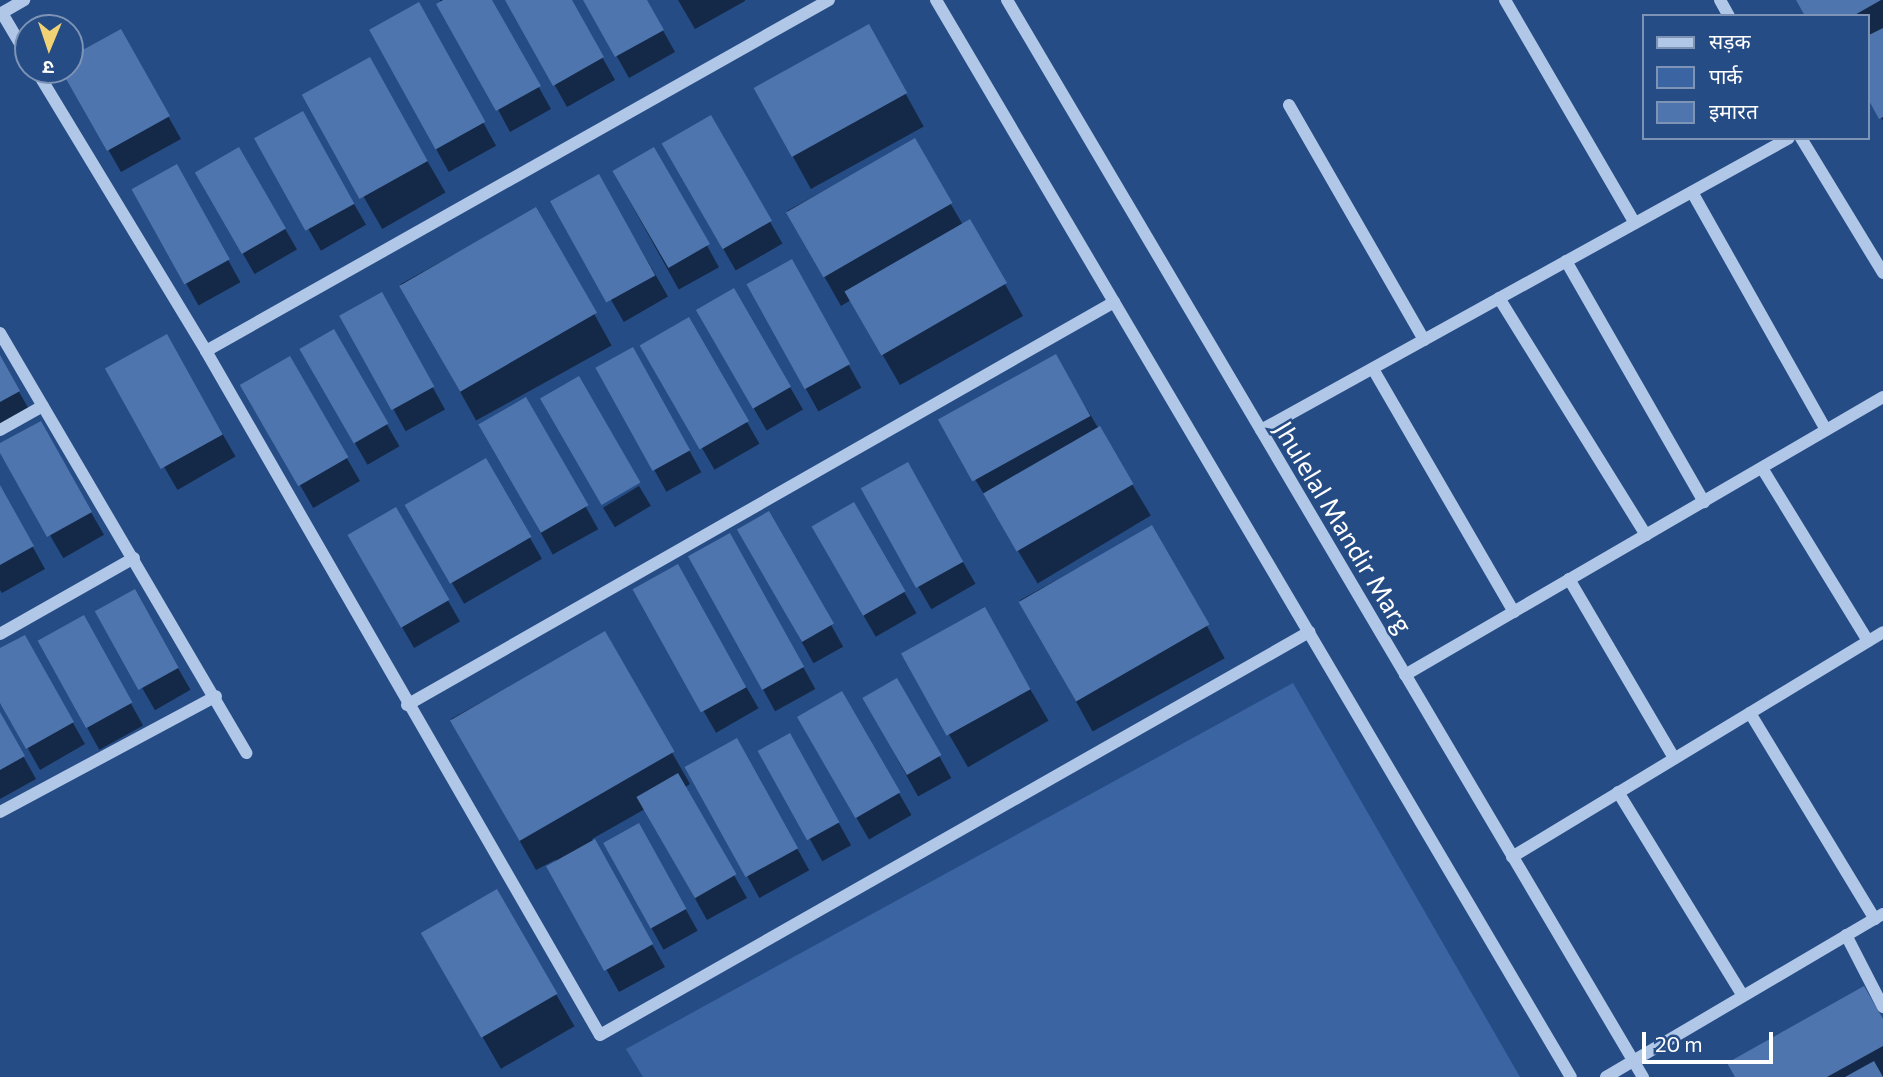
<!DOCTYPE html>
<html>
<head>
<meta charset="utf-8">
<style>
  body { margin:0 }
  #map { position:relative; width:1883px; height:1077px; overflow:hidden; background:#264c85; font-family:Commissioner,"Noto Sans Devanagari",sans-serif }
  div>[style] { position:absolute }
  .green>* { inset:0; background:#3a65a2 }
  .shadow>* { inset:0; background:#0007; transform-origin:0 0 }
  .building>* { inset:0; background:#4e75ad; transform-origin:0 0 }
  .minor>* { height:12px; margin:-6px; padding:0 6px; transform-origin:6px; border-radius:6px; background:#b0c7e8 }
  span { translate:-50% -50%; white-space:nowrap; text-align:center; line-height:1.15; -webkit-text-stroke:5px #264c85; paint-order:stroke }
  .street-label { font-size:26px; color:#fff }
  .legend { position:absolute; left:1642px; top:14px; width:228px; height:126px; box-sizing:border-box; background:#264c85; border:2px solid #7d94b6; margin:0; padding:9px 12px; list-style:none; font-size:21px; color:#fff }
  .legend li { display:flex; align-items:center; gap:14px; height:35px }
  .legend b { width:35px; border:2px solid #7d94b6 }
  .north { position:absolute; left:14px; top:14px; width:70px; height:70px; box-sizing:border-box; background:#264c85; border:2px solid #7d94b6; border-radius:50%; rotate:182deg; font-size:19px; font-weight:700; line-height:28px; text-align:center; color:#fff }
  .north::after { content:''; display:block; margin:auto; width:24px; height:32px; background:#f1d275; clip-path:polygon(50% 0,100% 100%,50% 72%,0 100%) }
  .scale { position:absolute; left:1642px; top:1032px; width:131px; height:32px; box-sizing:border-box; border:4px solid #fff; border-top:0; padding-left:9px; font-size:21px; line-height:24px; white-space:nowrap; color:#fff; -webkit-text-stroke:5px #264c85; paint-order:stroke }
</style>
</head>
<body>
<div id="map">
  <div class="green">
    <div style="clip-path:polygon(1293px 683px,1520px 1077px,643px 1077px,626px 1049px)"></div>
  </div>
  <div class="shadow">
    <div style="clip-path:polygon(440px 0,490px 0,551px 109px,510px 132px)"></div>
    <div style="clip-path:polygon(507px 0,570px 0,615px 80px,567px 107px)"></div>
    <div style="clip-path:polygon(585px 0,646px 0,675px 52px,629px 78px)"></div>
    <div style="clip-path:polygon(678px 0,745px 0,745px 1px,695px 29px)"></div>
    <div style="clip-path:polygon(1798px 0,1883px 0,1883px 121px,1867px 94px,1867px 16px,1807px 16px)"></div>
    <div style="left:418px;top:5px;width:161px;height:54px;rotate:61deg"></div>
    <div style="left:868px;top:26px;width:115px;height:129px;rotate:61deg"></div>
    <div style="clip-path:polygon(120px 31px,181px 139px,121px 172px,63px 70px,70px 70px,70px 59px)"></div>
    <div style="left:369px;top:60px;width:153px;height:73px;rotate:60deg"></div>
    <div style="left:302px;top:114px;width:128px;height:52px;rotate:60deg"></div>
    <div style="left:710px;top:118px;width:145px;height:54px;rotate:60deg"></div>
    <div style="clip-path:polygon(914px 141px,963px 225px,970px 222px,1023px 316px,900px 385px,851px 300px,841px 306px,787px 211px)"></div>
    <div style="left:239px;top:149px;width:116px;height:49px;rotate:60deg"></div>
    <div style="left:654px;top:150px;width:134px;height:46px;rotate:61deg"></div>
    <div style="left:176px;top:166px;width:133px;height:48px;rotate:61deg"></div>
    <div style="left:599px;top:177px;width:138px;height:51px;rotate:60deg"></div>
    <div style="left:536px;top:209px;width:156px;height:155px;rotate:61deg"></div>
    <div style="left:791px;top:261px;width:145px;height:49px;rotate:61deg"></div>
    <div style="left:734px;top:290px;width:138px;height:42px;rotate:60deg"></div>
    <div style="left:381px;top:294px;width:132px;height:45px;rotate:61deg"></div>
    <div style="left:688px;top:320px;width:143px;height:52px;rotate:60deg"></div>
    <div style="left:333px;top:331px;width:133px;height:37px;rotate:60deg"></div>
    <div style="left:166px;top:336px;width:139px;height:67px;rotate:60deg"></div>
    <div style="left:633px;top:349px;width:141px;height:40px;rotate:61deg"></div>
    <div style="left:1055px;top:356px;width:186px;height:132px;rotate:59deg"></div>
    <div style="clip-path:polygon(0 358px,31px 413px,0 430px)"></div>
    <div style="left:289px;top:358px;width:142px;height:54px;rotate:60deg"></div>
    <div style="left:526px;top:399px;width:149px;height:52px;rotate:61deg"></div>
    <div style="left:40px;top:424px;width:128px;height:47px;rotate:60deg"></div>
    <div style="left:485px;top:460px;width:114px;height:90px;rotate:60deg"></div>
    <div style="left:907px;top:465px;width:137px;height:51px;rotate:60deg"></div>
    <div style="left:639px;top:486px;width:23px;height:42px;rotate:59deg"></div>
    <div style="clip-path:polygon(0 488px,45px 569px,2px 593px,0 590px)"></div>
    <div style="left:854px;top:505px;width:125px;height:47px;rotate:60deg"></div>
    <div style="left:395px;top:509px;width:130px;height:53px;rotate:60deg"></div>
    <div style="left:769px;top:513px;width:153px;height:34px;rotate:61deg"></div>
    <div style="left:1152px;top:527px;width:150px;height:151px;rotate:61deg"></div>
    <div style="left:730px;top:535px;width:176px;height:46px;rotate:61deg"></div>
    <div style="left:677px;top:567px;width:163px;height:49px;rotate:60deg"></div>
    <div style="left:134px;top:592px;width:113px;height:41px;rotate:60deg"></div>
    <div style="left:984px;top:609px;width:129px;height:93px;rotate:60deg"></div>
    <div style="left:83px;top:617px;width:124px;height:50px;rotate:61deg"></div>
    <div style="clip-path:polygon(604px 634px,690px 784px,684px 788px,747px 898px,707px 920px,645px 809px,592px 839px,665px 967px,619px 992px,549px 867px,557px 859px,536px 870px,451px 719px)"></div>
    <div style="clip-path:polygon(24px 637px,85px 744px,40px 770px,0 699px,0 650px)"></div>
    <div style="left:897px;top:680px;width:112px;height:38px;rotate:61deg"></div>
    <div style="left:841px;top:693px;width:141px;height:49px;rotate:60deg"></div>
    <div style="clip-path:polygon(0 715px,36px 779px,0 799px)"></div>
    <div style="left:790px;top:735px;width:126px;height:33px;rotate:61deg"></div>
    <div style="left:737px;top:740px;width:149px;height:57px;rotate:61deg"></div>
    <div style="left:639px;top:825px;width:121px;height:39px;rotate:61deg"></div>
    <div style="left:497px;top:892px;width:155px;height:85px;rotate:60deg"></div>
    <div style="clip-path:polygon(1883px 1022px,1883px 1077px,1737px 1077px)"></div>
  </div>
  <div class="building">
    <div style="clip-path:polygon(443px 0,492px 0,541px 86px,496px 111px,436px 4px)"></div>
    <div style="clip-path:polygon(505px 0,572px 0,604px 57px,553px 86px)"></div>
    <div style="clip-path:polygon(583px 0,647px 0,664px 30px,615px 57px)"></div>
    <div style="clip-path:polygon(1796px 0,1881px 0,1853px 16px,1805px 16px)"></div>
    <div style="left:419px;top:2px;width:137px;height:57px;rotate:61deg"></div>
    <div style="left:869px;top:24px;width:79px;height:132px;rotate:61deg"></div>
    <div style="clip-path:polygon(1883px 28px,1883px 117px,1879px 119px,1867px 97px,1867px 36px)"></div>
    <div style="clip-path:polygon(121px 29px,170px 116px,107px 151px,61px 70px,70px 70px,70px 57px)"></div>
    <div style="left:370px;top:57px;width:119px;height:78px;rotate:61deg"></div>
    <div style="left:303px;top:111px;width:106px;height:56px;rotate:61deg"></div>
    <div style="left:711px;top:115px;width:122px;height:57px;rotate:60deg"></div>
    <div style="left:915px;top:138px;width:75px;height:149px;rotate:60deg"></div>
    <div style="left:239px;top:147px;width:94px;height:51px;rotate:60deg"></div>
    <div style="left:654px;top:147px;width:112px;height:48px;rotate:60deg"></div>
    <div style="left:177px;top:164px;width:109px;height:52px;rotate:61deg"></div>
    <div style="left:599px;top:174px;width:116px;height:56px;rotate:61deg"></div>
    <div style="left:536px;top:207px;width:122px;height:158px;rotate:60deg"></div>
    <div style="left:970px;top:219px;width:74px;height:145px;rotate:60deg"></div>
    <div style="left:792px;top:259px;width:120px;height:52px;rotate:61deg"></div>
    <div style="left:734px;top:288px;width:114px;height:44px;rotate:60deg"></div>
    <div style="left:382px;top:292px;width:108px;height:49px;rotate:61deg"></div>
    <div style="left:689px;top:317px;width:120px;height:57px;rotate:60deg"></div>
    <div style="left:334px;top:329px;width:109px;height:40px;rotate:60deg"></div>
    <div style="left:167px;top:334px;width:115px;height:71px;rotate:61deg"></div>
    <div style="left:633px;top:347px;width:118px;height:43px;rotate:61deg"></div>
    <div style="left:1056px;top:354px;width:71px;height:135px;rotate:61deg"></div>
    <div style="clip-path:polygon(0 355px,20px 391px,0 402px)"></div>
    <div style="left:290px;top:356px;width:117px;height:58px;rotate:60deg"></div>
    <div style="left:579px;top:376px;width:123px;height:45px;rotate:60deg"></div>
    <div style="left:526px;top:397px;width:125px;height:55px;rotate:60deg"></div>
    <div style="clip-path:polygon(41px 421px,92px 512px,47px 537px,0 453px,0 443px)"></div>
    <div style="left:1100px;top:426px;width:67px;height:135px;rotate:60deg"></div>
    <div style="left:486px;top:458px;width:91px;height:94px;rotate:60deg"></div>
    <div style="left:908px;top:462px;width:114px;height:54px;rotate:61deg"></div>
    <div style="clip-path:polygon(0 485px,34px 546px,0 565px)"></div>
    <div style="left:854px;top:502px;width:103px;height:49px;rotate:60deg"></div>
    <div style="left:396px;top:507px;width:107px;height:56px;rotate:60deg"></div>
    <div style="left:769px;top:511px;width:130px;height:37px;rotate:60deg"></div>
    <div style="left:1152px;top:525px;width:115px;height:154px;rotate:60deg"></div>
    <div style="left:730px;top:533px;width:153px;height:48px;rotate:61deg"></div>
    <div style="left:678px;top:564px;width:141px;height:52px;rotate:61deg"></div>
    <div style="left:135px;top:589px;width:90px;height:46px;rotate:61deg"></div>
    <div style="left:985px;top:607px;width:94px;height:96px;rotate:61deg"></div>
    <div style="left:84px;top:615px;width:100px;height:53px;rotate:61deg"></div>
    <div style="left:605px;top:631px;width:139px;height:179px;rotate:60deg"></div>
    <div style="clip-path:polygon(25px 635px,74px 722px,26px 749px,0 703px,0 648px)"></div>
    <div style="left:897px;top:678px;width:89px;height:40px;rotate:60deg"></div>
    <div style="left:842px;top:691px;width:117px;height:52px;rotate:60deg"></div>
    <div style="clip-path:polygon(0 712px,25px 756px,0 770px)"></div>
    <div style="left:790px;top:733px;width:102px;height:37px;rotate:61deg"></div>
    <div style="left:737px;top:738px;width:126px;height:60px;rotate:61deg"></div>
    <div style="left:678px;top:773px;width:117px;height:48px;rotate:60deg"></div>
    <div style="left:639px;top:823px;width:98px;height:41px;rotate:61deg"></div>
    <div style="left:595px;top:839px;width:120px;height:56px;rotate:61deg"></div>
    <div style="left:497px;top:889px;width:121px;height:88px;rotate:60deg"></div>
    <div style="clip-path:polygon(1864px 986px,1883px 1019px,1883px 1046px,1827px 1077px,1735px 1077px,1727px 1063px)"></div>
    <div style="clip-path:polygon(1874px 1061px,1883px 1077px,1845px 1077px)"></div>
  </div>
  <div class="minor">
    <div style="left:936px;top:0;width:1250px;rotate:59.48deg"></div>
    <div style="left:1007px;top:0;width:1251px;rotate:59.44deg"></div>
    <div style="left:1505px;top:0;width:258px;rotate:59.8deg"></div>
    <div style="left:1720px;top:0;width:18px;rotate:61deg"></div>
    <div style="left:2px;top:13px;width:51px;rotate:59.4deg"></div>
    <div style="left:0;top:14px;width:28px;rotate:-30deg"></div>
    <div style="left:36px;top:70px;width:328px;rotate:58.8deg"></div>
    <div style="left:206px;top:351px;width:789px;rotate:60.06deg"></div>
    <div style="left:600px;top:1035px;width:816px;rotate:-29.61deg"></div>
    <div style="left:1289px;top:105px;width:271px;rotate:60.1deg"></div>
    <div style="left:1801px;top:138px;width:158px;rotate:58.7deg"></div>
    <div style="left:1692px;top:192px;width:273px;rotate:60.6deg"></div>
    <div style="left:1566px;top:261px;width:278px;rotate:60.2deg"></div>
    <div style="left:1499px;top:298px;width:279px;rotate:58.2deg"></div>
    <div style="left:0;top:333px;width:487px;rotate:59.6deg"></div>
    <div style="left:206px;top:351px;width:715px;rotate:-29.4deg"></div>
    <div style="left:1373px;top:369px;width:281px;rotate:59.9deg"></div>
    <div style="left:0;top:430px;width:49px;rotate:-29.2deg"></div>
    <div style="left:1261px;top:430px;width:603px;rotate:-28.94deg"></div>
    <div style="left:1762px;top:468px;width:203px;rotate:58.5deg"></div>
    <div style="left:1569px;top:579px;width:208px;rotate:59.6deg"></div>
    <div style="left:0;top:634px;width:154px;rotate:-29.6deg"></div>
    <div style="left:1405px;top:675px;width:553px;rotate:-30.18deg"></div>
    <div style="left:407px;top:705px;width:814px;rotate:-29.68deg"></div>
    <div style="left:1750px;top:713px;width:241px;rotate:58.8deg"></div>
    <div style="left:1618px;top:792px;width:239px;rotate:58.5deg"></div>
    <div style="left:0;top:812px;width:245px;rotate:-28.2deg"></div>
    <div style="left:1512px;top:857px;width:434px;rotate:-31.2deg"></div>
    <div style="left:1846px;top:935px;width:81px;rotate:62.8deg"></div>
    <div style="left:1606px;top:1077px;width:321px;rotate:-30.5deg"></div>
  </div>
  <div class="street-label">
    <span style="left:1344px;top:527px;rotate:59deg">Jhulelal Mandir Marg</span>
  </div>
  <ul class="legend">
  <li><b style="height:9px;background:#b0c7e8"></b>सड़क</li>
  <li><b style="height:19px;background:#3a65a2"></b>पार्क</li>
  <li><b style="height:19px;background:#4e75ad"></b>इमारत</li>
  </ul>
  <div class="north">उ</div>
  <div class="scale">20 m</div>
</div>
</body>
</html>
